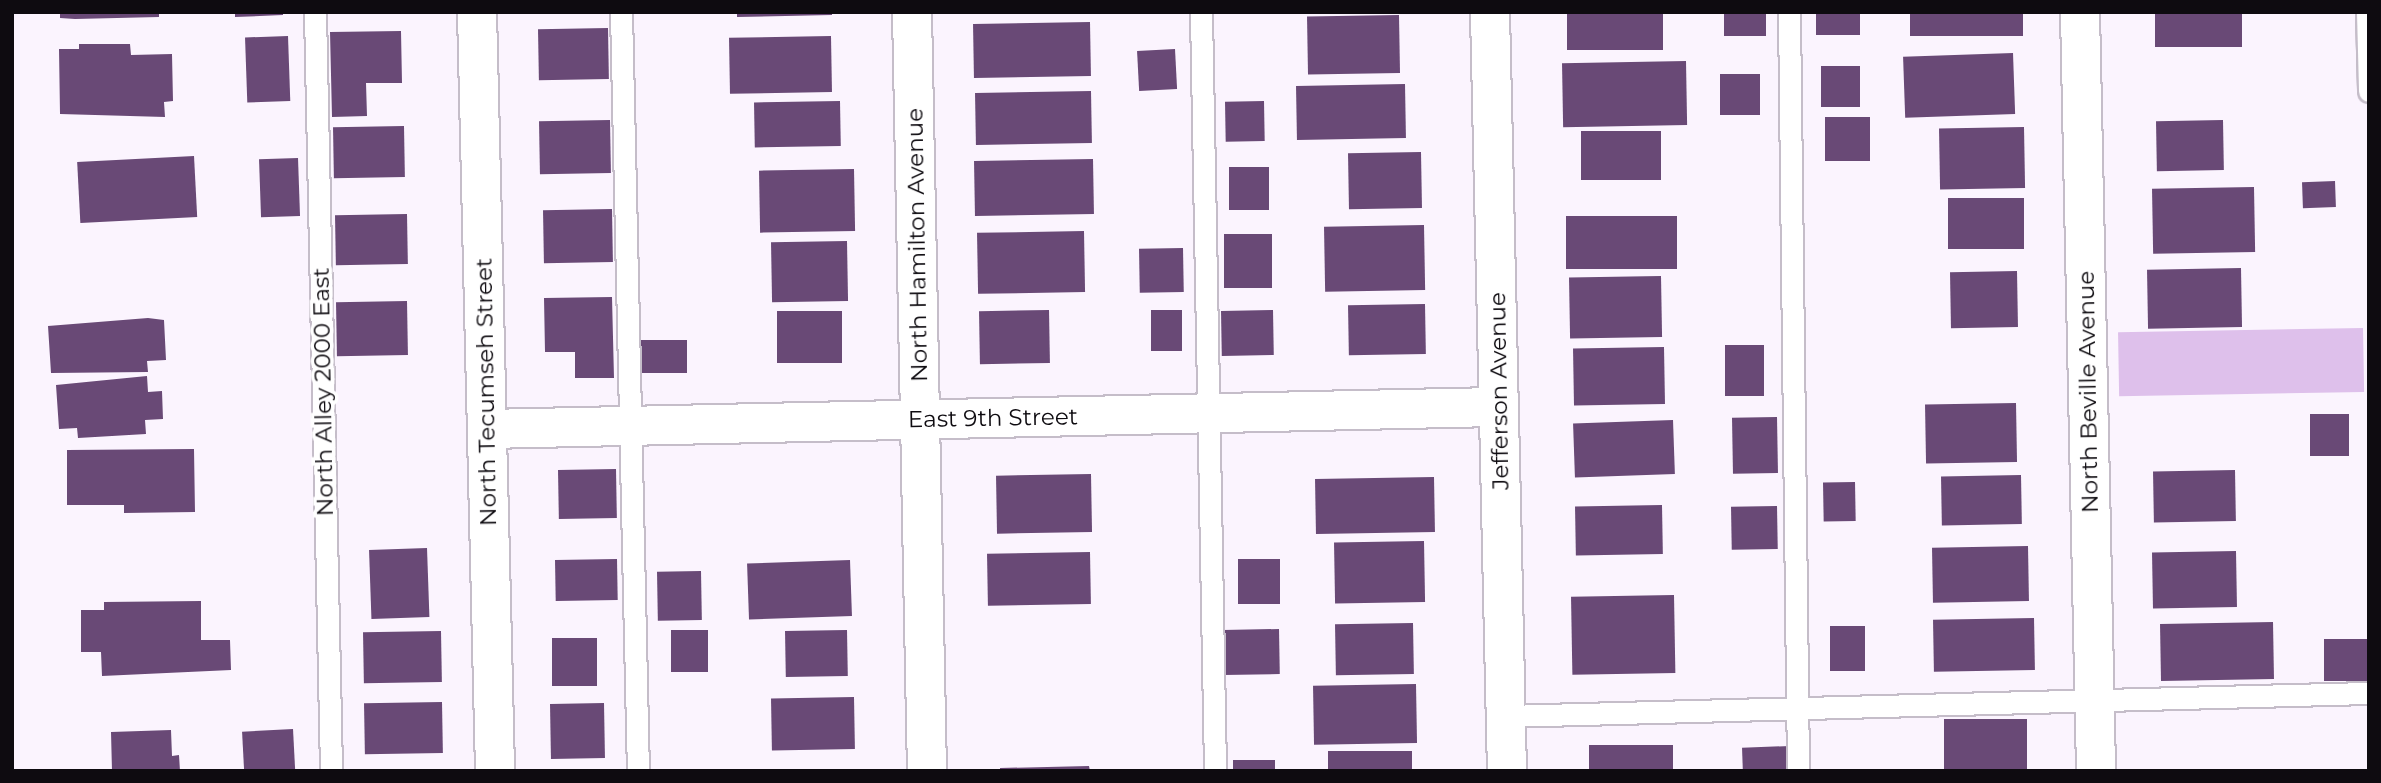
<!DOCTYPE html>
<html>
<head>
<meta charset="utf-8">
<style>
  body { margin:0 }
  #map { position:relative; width:2381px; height:783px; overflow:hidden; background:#fbf4fe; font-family:Montserrat,sans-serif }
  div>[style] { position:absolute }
  .green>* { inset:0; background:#dec0eb; transform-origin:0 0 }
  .building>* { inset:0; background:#694976; transform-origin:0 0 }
  .roads { filter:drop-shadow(2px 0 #c5bdc9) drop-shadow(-2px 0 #c5bdc9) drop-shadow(0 2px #c5bdc9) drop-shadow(0 -2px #c5bdc9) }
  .service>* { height:21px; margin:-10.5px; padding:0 10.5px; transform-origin:10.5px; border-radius:10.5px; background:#fff }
  .minor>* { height:38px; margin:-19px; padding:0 19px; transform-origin:19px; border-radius:19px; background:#fff }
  span { translate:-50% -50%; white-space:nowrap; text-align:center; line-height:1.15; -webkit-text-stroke:7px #fff; paint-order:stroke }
  .street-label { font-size:23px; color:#0e0b10 }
  .frame { position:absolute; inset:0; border:14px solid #0e0b10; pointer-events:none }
</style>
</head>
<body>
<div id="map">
  <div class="green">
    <div style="left:2363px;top:328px;width:64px;height:245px;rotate:89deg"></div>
  </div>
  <div class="building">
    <div style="clip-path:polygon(60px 12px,159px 12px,159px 17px,75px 19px,60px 18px)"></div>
    <div style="clip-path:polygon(235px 12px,283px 12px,283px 15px,235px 17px)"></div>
    <div style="clip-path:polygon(737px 12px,832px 12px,832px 15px,737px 17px)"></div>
    <div style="left:1567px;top:12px;width:96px;height:38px"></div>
    <div style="left:1724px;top:12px;width:42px;height:24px"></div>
    <div style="left:1816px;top:12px;width:44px;height:23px"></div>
    <div style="left:1910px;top:12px;width:113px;height:24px"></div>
    <div style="left:2155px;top:12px;width:87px;height:35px"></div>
    <div style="left:1399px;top:15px;width:58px;height:92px;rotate:89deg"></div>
    <div style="left:1090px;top:22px;width:54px;height:117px;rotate:89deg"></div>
    <div style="left:608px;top:28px;width:51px;height:70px;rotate:89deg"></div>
    <div style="clip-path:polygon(401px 31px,402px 83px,366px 83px,367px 116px,332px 117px,330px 32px)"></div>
    <div style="left:288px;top:36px;width:65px;height:43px;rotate:88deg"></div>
    <div style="left:831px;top:36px;width:56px;height:102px;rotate:89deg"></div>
    <div style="clip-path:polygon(79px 44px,130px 44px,131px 55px,172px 54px,173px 101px,164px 102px,165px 117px,60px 114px,59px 49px,79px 49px)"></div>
    <div style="left:1175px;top:49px;width:40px;height:38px;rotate:87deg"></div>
    <div style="left:2013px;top:53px;width:61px;height:110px;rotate:88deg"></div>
    <div style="left:1686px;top:61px;width:64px;height:124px;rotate:89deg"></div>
    <div style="left:1821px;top:66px;width:39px;height:41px"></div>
    <div style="left:1720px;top:74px;width:40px;height:41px"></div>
    <div style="left:1405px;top:84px;width:54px;height:109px;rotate:89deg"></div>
    <div style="left:1091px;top:91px;width:52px;height:116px;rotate:89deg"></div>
    <div style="left:840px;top:101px;width:45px;height:86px;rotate:89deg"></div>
    <div style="left:1264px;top:101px;width:40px;height:39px;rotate:89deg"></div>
    <div style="left:1870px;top:117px;width:44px;height:45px;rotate:90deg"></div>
    <div style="left:610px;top:120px;width:53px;height:71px;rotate:89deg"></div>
    <div style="left:2223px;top:120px;width:50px;height:67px;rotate:89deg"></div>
    <div style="left:404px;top:126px;width:51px;height:71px;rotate:89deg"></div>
    <div style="left:2024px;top:127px;width:61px;height:85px;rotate:89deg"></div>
    <div style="left:1661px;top:131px;width:49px;height:80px;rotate:90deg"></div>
    <div style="left:1421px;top:152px;width:56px;height:73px;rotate:89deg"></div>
    <div style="left:194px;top:156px;width:61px;height:117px;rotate:87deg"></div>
    <div style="left:298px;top:158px;width:58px;height:39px;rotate:88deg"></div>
    <div style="left:1093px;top:159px;width:55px;height:119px;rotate:89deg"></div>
    <div style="left:1229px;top:167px;width:40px;height:43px"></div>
    <div style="left:854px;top:169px;width:62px;height:95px;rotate:89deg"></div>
    <div style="left:2335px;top:181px;width:26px;height:33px;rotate:88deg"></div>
    <div style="left:2254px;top:187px;width:65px;height:102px;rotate:89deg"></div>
    <div style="left:1948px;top:198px;width:76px;height:51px"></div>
    <div style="left:612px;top:209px;width:53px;height:69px;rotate:89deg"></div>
    <div style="left:407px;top:214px;width:50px;height:72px;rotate:89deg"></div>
    <div style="left:1677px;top:216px;width:53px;height:111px;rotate:90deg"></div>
    <div style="left:1424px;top:225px;width:65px;height:100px;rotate:89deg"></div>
    <div style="left:1084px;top:231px;width:61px;height:107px;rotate:89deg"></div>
    <div style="left:1224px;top:234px;width:48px;height:54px"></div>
    <div style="left:847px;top:241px;width:60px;height:76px;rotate:89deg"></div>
    <div style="left:1183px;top:248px;width:44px;height:44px;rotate:89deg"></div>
    <div style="left:2241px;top:268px;width:59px;height:94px;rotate:89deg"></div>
    <div style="left:2017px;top:271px;width:56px;height:67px;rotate:89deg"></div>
    <div style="left:1661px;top:276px;width:61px;height:92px;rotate:89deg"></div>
    <div style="clip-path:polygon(612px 297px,614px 378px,575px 378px,575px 352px,545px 352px,544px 298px)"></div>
    <div style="left:407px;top:301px;width:54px;height:71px;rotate:89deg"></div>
    <div style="left:1425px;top:304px;width:50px;height:77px;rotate:89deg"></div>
    <div style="left:1049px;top:310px;width:53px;height:70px;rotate:89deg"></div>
    <div style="left:1151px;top:310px;width:31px;height:41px"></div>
    <div style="left:1273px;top:310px;width:45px;height:52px;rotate:89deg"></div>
    <div style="left:842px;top:311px;width:52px;height:65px;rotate:90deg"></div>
    <div style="clip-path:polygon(148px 318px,164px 320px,166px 360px,147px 361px,148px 372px,51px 373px,48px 326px)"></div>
    <div style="left:687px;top:340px;width:33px;height:47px;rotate:90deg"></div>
    <div style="left:1725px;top:345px;width:39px;height:51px"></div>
    <div style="left:1664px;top:347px;width:57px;height:91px;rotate:89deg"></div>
    <div style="clip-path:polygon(147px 376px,148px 392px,162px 391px,163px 419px,145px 420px,146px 434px,78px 438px,77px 428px,59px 429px,56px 385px)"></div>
    <div style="left:2016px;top:403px;width:59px;height:91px;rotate:89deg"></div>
    <div style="left:2310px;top:414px;width:39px;height:42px"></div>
    <div style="left:1777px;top:417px;width:56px;height:45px;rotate:89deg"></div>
    <div style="left:1673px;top:420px;width:54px;height:100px;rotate:88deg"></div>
    <div style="clip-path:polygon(194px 449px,195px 512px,124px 513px,124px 505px,67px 505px,67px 450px)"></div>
    <div style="left:616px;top:469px;width:49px;height:58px;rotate:89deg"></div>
    <div style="left:2235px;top:470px;width:51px;height:82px;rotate:89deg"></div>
    <div style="left:1091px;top:474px;width:58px;height:95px;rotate:89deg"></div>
    <div style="left:2021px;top:475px;width:49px;height:80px;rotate:89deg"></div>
    <div style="left:1434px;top:477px;width:55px;height:119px;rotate:89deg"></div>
    <div style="left:1855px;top:482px;width:39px;height:32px;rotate:89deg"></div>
    <div style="left:1662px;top:505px;width:49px;height:87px;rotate:89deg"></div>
    <div style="left:1777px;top:506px;width:43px;height:46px;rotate:89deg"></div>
    <div style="left:1424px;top:541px;width:61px;height:90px;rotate:89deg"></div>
    <div style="left:2028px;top:546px;width:55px;height:96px;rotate:89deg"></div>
    <div style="left:427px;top:548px;width:69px;height:58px;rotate:88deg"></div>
    <div style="left:2236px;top:551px;width:56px;height:84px;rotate:89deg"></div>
    <div style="left:1090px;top:552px;width:52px;height:103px;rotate:89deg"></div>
    <div style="left:617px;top:559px;width:41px;height:62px;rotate:89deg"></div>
    <div style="left:1238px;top:559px;width:42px;height:45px"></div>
    <div style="left:850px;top:560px;width:56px;height:103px;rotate:88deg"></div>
    <div style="left:701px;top:571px;width:49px;height:44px;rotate:89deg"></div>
    <div style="left:1674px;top:595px;width:78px;height:103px;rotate:89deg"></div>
    <div style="clip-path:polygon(201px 601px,201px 640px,230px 640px,231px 670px,102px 676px,101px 652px,81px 652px,81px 610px,104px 610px,104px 602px)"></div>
    <div style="left:2034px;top:618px;width:52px;height:101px;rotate:89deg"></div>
    <div style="left:2273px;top:622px;width:57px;height:113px;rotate:89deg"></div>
    <div style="left:1413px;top:623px;width:51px;height:78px;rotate:89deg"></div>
    <div style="left:1830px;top:626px;width:35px;height:45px"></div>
    <div style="left:1279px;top:629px;width:45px;height:56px;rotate:89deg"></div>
    <div style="left:671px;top:630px;width:37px;height:42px"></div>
    <div style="left:847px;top:630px;width:46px;height:62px;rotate:89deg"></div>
    <div style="left:441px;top:631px;width:51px;height:78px;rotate:89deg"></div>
    <div style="left:552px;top:638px;width:45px;height:48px"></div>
    <div style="left:2324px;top:639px;width:45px;height:42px"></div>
    <div style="left:1416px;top:684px;width:59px;height:103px;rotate:89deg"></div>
    <div style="left:854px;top:697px;width:52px;height:83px;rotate:89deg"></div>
    <div style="left:442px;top:702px;width:51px;height:78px;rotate:89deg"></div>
    <div style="left:604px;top:703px;width:55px;height:54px;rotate:89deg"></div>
    <div style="left:2027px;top:719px;width:52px;height:83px;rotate:90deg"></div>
    <div style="left:293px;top:729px;width:42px;height:51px;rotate:87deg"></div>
    <div style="clip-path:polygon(171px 730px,172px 756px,179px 755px,180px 771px,112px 771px,111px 732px)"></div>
    <div style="left:1673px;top:745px;width:26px;height:84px;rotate:90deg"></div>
    <div style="left:1790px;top:746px;width:25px;height:48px;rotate:88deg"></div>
    <div style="left:1412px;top:751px;width:20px;height:84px;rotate:90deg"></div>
    <div style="left:1275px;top:760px;width:11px;height:42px;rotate:90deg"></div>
    <div style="clip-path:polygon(1089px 766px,1090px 771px,1000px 771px,1000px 768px)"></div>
  </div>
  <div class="roads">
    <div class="service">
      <div style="left:315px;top:12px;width:759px;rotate:88.79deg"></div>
      <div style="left:621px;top:12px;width:759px;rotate:88.72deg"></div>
      <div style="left:1201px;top:12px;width:759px;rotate:88.94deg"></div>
      <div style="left:1789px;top:12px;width:759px;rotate:89.32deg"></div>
      <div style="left:2367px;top:12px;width:79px;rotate:88.5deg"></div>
      <div style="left:1506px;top:716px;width:863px;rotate:-1.53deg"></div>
    </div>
    <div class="minor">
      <div style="left:477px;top:12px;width:759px;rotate:88.64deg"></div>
      <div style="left:912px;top:12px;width:759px;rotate:88.87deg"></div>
      <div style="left:1490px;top:12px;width:759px;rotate:88.72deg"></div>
      <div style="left:2080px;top:12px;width:759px;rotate:88.79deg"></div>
      <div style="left:487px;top:429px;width:1012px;rotate:-1.25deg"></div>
    </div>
  </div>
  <div class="street-label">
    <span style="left:917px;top:245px;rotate:-91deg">North Hamilton Avenue</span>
    <span style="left:1499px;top:391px;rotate:-91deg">Jefferson Avenue</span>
    <span style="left:323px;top:392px;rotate:-91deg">North Alley 2000 East</span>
    <span style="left:486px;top:392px;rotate:-91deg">North Tecumseh Street</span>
    <span style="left:2088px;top:392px;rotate:-91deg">North Beville Avenue</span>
    <span style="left:993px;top:418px;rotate:-1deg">East 9th Street</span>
  </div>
  <div class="frame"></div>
</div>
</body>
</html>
